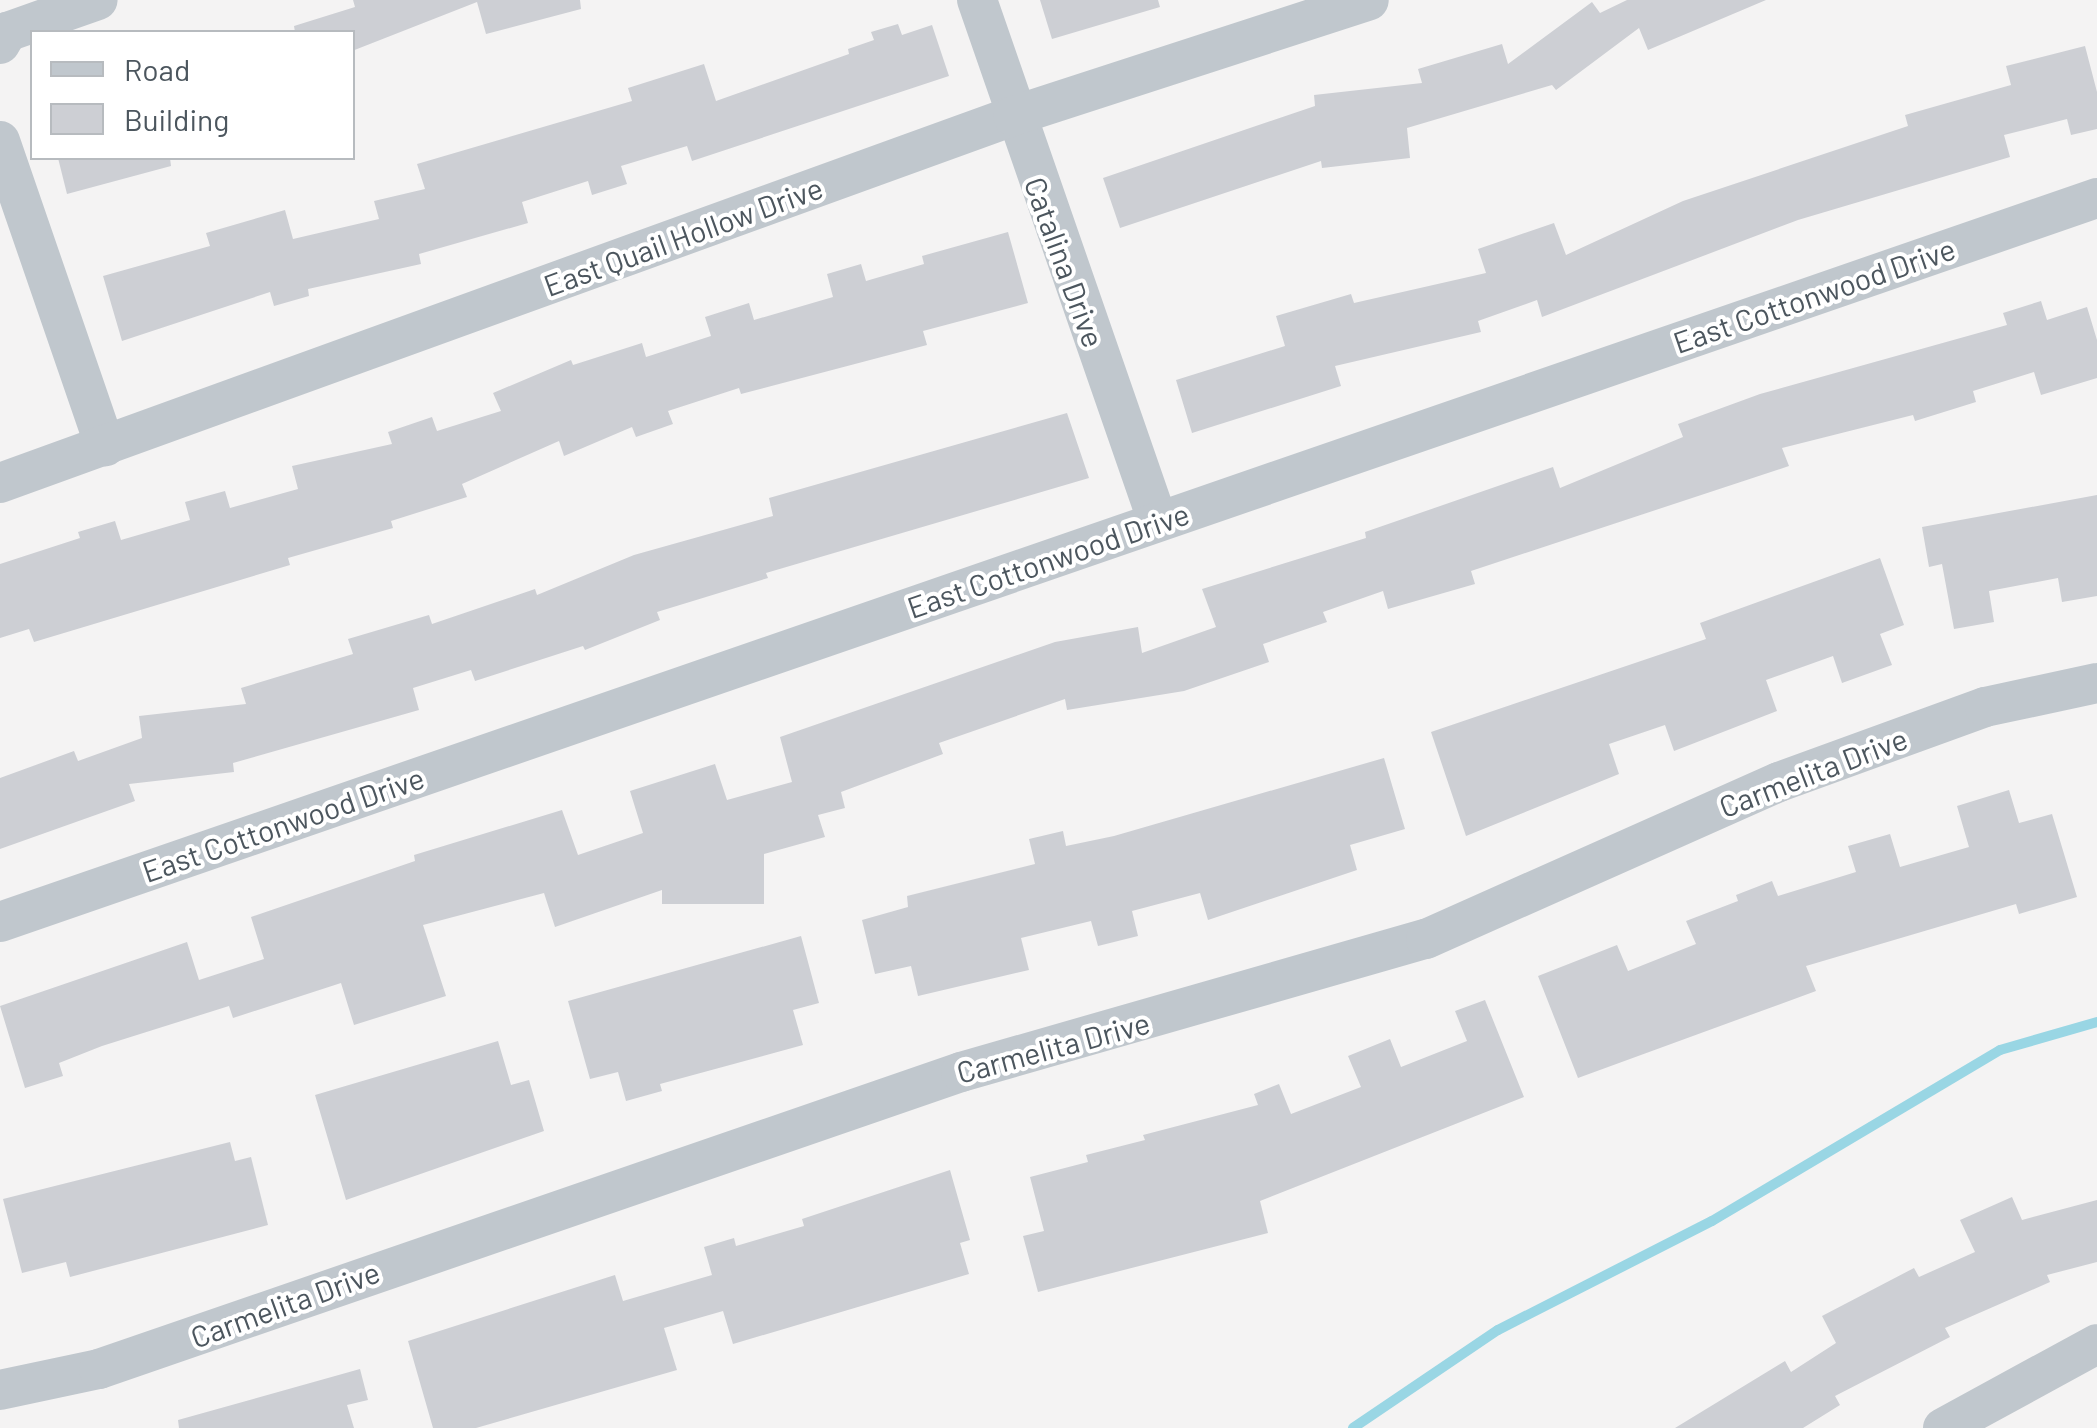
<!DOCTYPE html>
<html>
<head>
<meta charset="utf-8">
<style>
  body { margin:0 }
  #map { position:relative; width:2097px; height:1428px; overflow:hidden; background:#f4f3f3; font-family:Barlow,sans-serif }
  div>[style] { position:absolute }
  .stream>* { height:10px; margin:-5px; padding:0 5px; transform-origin:5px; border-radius:5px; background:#99d6e4 }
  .building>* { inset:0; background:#cdcfd4 }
  .minor>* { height:40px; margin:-20px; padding:0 20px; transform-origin:20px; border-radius:20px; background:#c0c7cd }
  span { translate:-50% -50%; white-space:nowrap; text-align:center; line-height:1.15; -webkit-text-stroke:8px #fff; paint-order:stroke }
  .street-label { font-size:30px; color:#4c565e }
  .legend { position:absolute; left:30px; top:30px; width:325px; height:130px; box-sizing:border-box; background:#fff; border:2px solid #b7bbbf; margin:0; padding:12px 18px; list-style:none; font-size:30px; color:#4c565e }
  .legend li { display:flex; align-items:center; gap:20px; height:50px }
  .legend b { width:50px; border:2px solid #b7bbbf }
</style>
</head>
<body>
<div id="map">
  <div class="stream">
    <div style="left:1353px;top:1428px;width:175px;rotate:-34.1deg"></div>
    <div style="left:1498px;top:1330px;width:240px;rotate:-27deg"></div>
    <div style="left:1712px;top:1221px;width:335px;rotate:-30.7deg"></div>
    <div style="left:2000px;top:1050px;width:101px;rotate:-16.1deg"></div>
  </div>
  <div class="building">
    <div style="clip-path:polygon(353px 0,580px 0,581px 9px,486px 34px,477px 2px,352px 51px,352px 32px,295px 32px,294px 26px,355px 7px)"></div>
    <div style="clip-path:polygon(1040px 0,1158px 0,1160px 7px,1052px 39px)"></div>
    <div style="clip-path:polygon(1627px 0,1766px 0,1648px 50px,1639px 28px,1556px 90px,1552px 85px,1407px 128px,1410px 158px,1322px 168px,1321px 161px,1120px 228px,1103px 178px,1315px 106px,1314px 95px,1422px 83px,1418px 69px,1502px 44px,1508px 64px,1592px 2px,1600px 13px)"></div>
    <div style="clip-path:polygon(898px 24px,902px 35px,932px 25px,949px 76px,692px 161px,687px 146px,621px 166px,627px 184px,592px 195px,588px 181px,522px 202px,528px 223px,419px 254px,421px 264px,308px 289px,309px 296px,274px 306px,270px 292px,122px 341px,103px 276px,210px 246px,206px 233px,285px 210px,293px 239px,379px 219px,374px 201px,425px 189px,417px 164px,632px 101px,628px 88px,704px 64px,716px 101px,849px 54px,848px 49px,874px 40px,871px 32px)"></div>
    <div style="clip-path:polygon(2085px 46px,2097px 92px,2097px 129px,2071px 135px,2067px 119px,2004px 135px,2010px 157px,1798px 220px,1542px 317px,1537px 300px,1478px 321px,1481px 332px,1335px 366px,1341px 386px,1192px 433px,1176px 380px,1285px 346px,1276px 316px,1351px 294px,1354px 303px,1486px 273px,1478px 249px,1554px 223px,1566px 255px,1683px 201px,1908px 126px,1905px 115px,2011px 85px,2006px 66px)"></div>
    <div style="clip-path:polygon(58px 158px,170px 158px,171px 166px,67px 194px)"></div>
    <div style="clip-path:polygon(1008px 232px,1028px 303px,923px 331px,927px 345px,741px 394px,739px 388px,668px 411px,673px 424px,636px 437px,632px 427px,564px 456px,559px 441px,462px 484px,467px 497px,391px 521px,393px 528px,288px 558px,290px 565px,34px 642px,29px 629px,0 638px,0 564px,80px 538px,78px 532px,115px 521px,121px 540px,190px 520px,185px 502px,225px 491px,230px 508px,298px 489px,292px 466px,392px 444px,388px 432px,432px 417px,437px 431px,501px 411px,493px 393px,571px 360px,573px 365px,642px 343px,646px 357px,711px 336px,705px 317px,749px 303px,754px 320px,833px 297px,827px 274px,861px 264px,866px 281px,924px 264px,922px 256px)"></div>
    <div style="clip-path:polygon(2041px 301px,2047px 320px,2087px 307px,2097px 340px,2097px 378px,2041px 395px,2034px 372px,1973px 391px,1976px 402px,1915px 421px,1913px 415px,1782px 448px,1789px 466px,1471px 571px,1475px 584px,1388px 609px,1383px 591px,1323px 612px,1327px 622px,1263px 644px,1269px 662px,1184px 691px,1067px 710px,1065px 699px,939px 743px,943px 754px,841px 792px,845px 808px,818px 815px,825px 837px,764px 854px,764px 904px,662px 904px,662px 890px,555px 927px,544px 893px,423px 925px,446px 996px,354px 1025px,341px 983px,233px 1018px,229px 1006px,102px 1046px,59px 1063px,63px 1076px,25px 1088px,0 1006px,187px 942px,199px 980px,264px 959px,251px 917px,415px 861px,414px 855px,562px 810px,578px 855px,643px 833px,630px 791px,715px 764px,727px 800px,792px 782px,780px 737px,1055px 642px,1138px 627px,1142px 653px,1216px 627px,1202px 589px,1366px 538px,1365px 532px,1553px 467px,1560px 488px,1683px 437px,1678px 424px,1760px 394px,2007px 325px,2003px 313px)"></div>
    <div style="clip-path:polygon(1067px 413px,1089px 478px,766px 573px,768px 578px,657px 612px,660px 620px,585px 650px,583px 646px,475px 681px,471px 670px,413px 688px,419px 710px,233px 763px,234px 772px,129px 784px,135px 801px,0 849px,0 778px,74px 751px,78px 761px,142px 738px,139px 716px,246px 704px,241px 688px,353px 654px,348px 639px,429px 615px,432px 624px,535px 589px,537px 595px,634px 555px,773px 516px,769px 498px)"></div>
    <div style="clip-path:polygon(2097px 495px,2097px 596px,2062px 602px,2058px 578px,1989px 591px,1994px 622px,1954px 629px,1942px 564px,1929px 567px,1922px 527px)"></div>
    <div style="clip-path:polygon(1880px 558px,1904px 625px,1880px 634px,1892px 665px,1842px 683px,1833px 656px,1766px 680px,1777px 711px,1674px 751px,1665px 725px,1609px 744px,1619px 774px,1466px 836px,1431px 732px,1706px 639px,1700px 623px)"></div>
    <div style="clip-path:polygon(1384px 758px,1405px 829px,1350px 845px,1357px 870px,1208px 920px,1200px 893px,1132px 911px,1138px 936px,1098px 946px,1091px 921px,1021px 938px,1029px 970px,918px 996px,911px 966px,875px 974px,862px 920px,908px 907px,907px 896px,1035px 864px,1029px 839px,1063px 831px,1066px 846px,1114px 836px)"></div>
    <div style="clip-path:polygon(2009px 790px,2019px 823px,2052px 814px,2077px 897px,2019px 914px,2016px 904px,1806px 966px,1816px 991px,1578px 1078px,1538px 976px,1617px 945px,1628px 971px,1696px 944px,1686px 921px,1738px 901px,1736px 895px,1772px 881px,1778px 896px,1856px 872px,1848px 846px,1890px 834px,1900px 867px,1969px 847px,1957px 806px)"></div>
    <div style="clip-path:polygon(801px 936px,819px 1003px,793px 1010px,803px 1045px,660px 1084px,662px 1091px,626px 1101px,618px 1072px,590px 1079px,568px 1001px)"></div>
    <div style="clip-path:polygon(1485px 1000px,1524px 1097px,1260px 1201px,1268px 1233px,1038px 1292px,1023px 1236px,1044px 1231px,1030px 1177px,1088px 1162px,1086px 1155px,1145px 1140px,1143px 1135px,1258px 1105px,1254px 1094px,1279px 1084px,1291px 1114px,1361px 1087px,1348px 1056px,1390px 1039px,1401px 1067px,1467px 1041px,1455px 1011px)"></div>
    <div style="clip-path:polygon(498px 1041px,511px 1085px,529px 1080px,544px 1131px,346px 1200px,315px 1095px)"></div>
    <div style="clip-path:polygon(230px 1142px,235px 1161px,251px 1157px,268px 1225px,70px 1277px,66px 1262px,22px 1273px,3px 1199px)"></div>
    <div style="clip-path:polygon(950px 1170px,970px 1240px,960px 1243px,969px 1274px,733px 1344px,723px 1311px,664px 1328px,677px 1370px,476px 1428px,433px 1428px,408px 1341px,615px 1275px,623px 1301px,712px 1275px,704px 1247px,734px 1238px,736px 1246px,804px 1226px,802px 1219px)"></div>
    <div style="clip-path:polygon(2012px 1197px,2022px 1220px,2097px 1200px,2097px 1262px,2047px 1275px,2050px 1282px,1945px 1328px,1950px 1337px,1835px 1396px,1840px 1405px,1803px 1428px,1675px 1428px,1785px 1361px,1791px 1372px,1836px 1343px,1822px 1316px,1914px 1268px,1919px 1277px,1975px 1252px,1960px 1220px)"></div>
    <div style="clip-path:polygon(360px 1369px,368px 1400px,347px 1405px,354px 1428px,179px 1428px,178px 1420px)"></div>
  </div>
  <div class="minor">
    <div style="left:977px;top:0;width:552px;rotate:70.88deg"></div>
    <div style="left:0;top:44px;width:14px;rotate:-60deg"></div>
    <div style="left:7px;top:32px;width:96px;rotate:-19.4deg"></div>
    <div style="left:0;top:141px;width:323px;rotate:71deg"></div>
    <div style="left:0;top:483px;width:1077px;rotate:-19.91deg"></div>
    <div style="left:1013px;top:116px;width:374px;rotate:-18deg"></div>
    <div style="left:0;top:922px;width:2218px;rotate:-19.05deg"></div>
    <div style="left:0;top:1390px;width:101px;rotate:-12deg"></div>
    <div style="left:99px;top:1369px;width:912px;rotate:-19.01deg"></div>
    <div style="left:961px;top:1072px;width:484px;rotate:-16deg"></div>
    <div style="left:1426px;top:939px;width:386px;rotate:-24deg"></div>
    <div style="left:1779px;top:782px;width:219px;rotate:-20deg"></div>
    <div style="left:1985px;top:707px;width:115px;rotate:-12.1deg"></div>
    <div style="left:1943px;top:1428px;width:175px;rotate:-28.6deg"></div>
  </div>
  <div class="street-label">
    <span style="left:683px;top:236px;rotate:-20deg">East Quail Hollow Drive</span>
    <span style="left:1065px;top:262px;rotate:70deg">Catalina Drive</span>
    <span style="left:1814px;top:295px;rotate:-19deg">East Cottonwood Drive</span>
    <span style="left:1048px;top:560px;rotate:-19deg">East Cottonwood Drive</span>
    <span style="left:1813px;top:772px;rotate:-21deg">Carmelita Drive</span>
    <span style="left:283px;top:824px;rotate:-19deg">East Cottonwood Drive</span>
    <span style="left:1053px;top:1047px;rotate:-15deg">Carmelita Drive</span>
    <span style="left:285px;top:1304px;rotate:-20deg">Carmelita Drive</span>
  </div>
  <ul class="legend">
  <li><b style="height:12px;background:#c0c7cd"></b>Road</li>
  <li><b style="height:28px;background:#cdcfd4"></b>Building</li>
  </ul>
</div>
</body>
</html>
